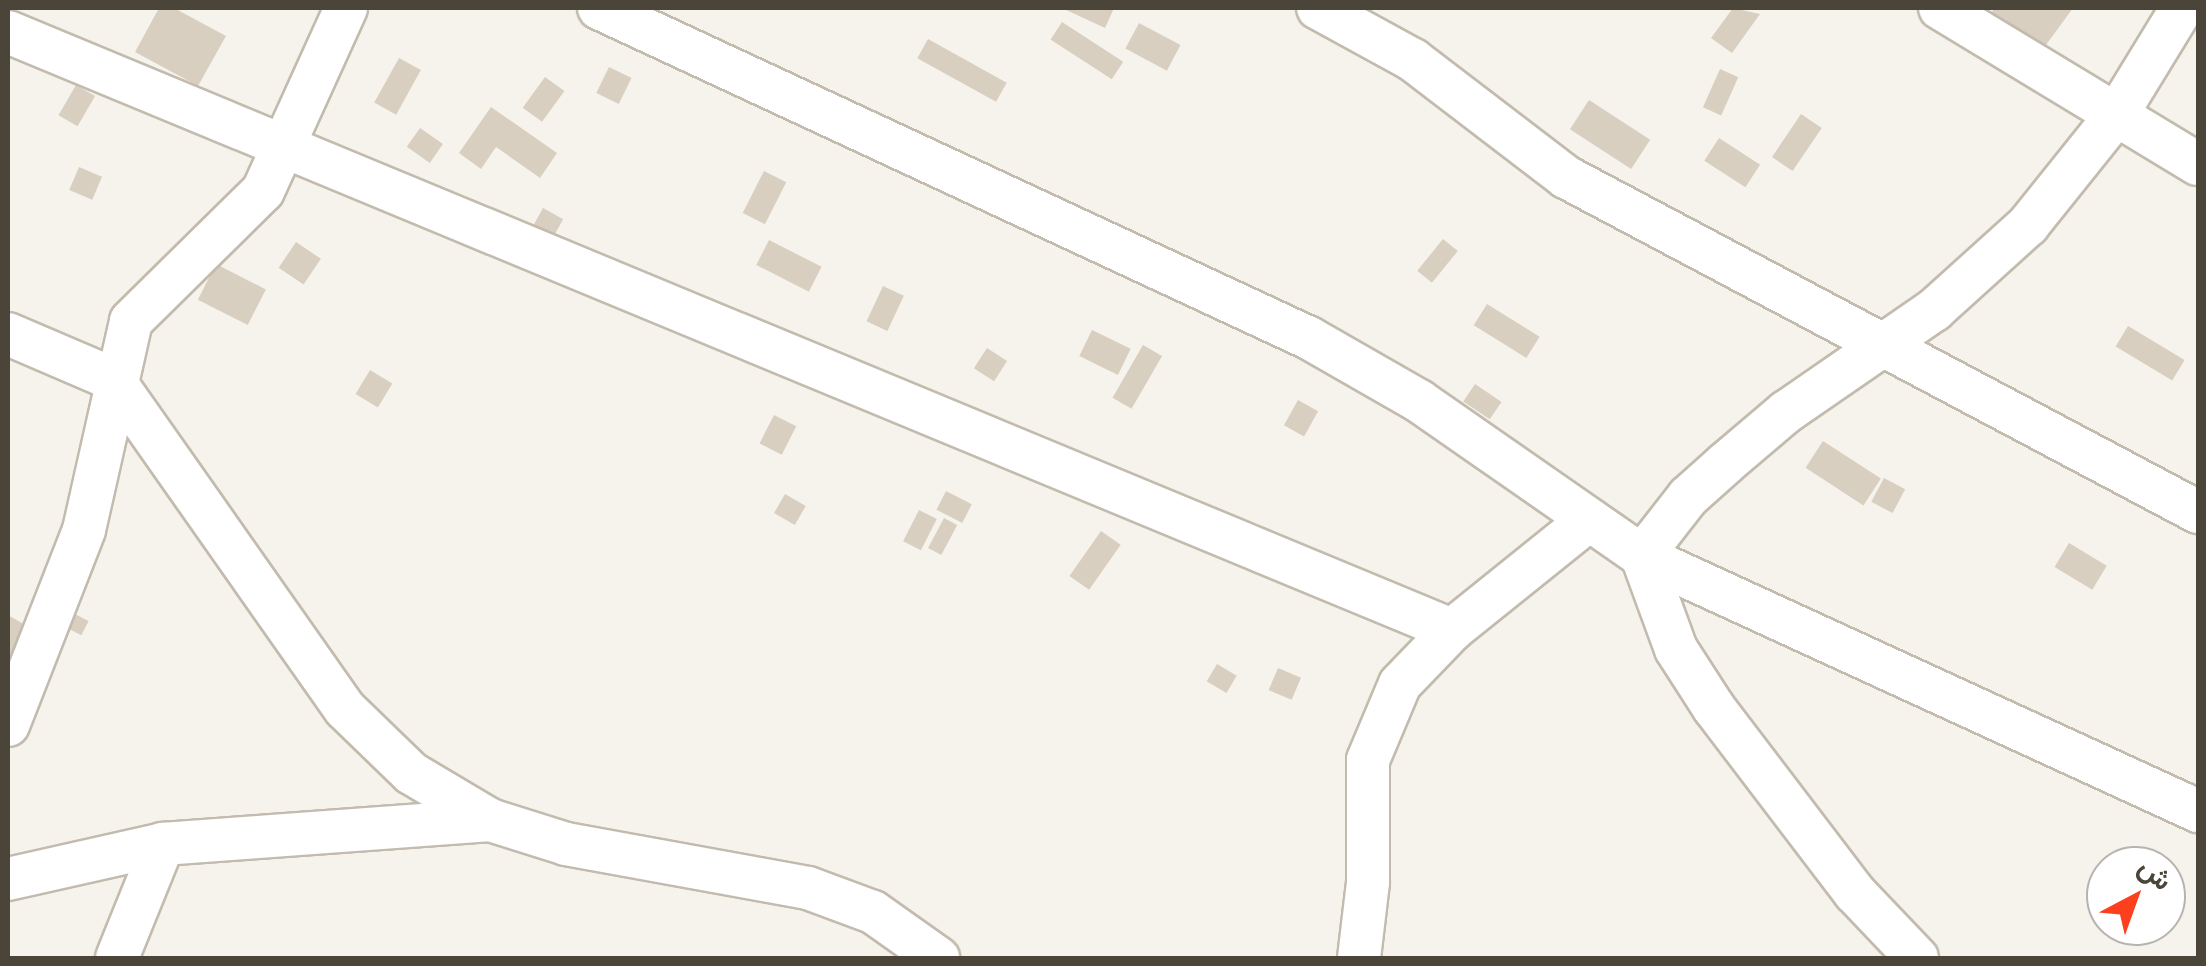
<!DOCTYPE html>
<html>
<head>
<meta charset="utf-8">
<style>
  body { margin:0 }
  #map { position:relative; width:2206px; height:966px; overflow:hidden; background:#f6f3ec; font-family:"Alegreya Sans",Vazirmatn,sans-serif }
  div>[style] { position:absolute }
  .building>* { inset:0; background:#d8cfc1; transform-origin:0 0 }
  .roads { filter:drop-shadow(2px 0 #c2bbae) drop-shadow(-2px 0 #c2bbae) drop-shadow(0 2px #c2bbae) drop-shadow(0 -2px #c2bbae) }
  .minor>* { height:42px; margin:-21px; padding:0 21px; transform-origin:21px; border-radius:21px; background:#fff }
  span { translate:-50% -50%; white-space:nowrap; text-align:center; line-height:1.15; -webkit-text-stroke:8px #fff; paint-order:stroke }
  .frame { position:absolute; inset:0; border:10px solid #4b4439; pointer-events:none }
  .north { position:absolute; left:2086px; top:846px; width:100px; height:100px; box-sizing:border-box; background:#fff; border:2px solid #b7b4b0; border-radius:50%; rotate:41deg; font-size:28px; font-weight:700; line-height:40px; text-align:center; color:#4b4439 }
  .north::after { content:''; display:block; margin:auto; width:35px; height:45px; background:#fc3f1d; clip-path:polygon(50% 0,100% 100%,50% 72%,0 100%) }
</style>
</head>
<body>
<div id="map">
  <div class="building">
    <div style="clip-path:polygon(159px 8px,174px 8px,226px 36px,198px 86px,135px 52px)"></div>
    <div style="clip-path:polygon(1062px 8px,1114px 8px,1105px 28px)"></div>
    <div style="clip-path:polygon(1733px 8px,1760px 14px,1732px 53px,1711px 38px)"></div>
    <div style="clip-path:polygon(1995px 8px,2073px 8px,2043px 49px,1991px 13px)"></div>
    <div style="left:1062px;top:22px;width:73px;height:21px;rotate:33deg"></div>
    <div style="left:1139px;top:23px;width:47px;height:29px;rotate:28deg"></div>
    <div style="left:928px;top:39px;width:90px;height:22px;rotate:29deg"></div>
    <div style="left:399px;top:58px;width:25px;height:51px;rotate:29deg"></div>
    <div style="left:609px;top:67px;width:25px;height:29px;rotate:26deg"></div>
    <div style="left:1720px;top:69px;width:20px;height:42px;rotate:24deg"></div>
    <div style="left:545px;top:77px;width:24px;height:38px;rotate:36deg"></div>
    <div style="left:76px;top:85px;width:22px;height:35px;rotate:30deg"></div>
    <div style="left:1589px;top:100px;width:73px;height:35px;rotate:33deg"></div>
    <div style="clip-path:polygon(491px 107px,557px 153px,540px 178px,496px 147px,481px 169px,459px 153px)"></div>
    <div style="left:1801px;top:114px;width:25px;height:52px;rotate:34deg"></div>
    <div style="left:420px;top:128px;width:28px;height:23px;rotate:35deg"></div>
    <div style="left:1719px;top:138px;width:49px;height:27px;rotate:33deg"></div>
    <div style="left:79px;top:167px;width:25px;height:25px;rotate:23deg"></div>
    <div style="left:764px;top:171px;width:25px;height:47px;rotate:27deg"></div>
    <div style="left:543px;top:208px;width:23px;height:26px;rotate:29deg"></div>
    <div style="left:1443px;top:239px;width:19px;height:41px;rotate:39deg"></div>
    <div style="left:769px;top:240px;width:59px;height:28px;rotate:27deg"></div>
    <div style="left:296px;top:242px;width:30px;height:31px;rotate:34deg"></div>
    <div style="left:216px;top:264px;width:56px;height:40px;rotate:27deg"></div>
    <div style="left:883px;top:286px;width:23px;height:39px;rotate:25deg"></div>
    <div style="left:1487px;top:304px;width:62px;height:25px;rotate:32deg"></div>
    <div style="left:2128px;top:326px;width:66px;height:24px;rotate:31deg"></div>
    <div style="left:1092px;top:330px;width:43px;height:29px;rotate:26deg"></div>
    <div style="left:1143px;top:345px;width:22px;height:61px;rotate:30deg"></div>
    <div style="left:987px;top:348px;width:24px;height:24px;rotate:33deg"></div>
    <div style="left:370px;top:370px;width:26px;height:28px;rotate:31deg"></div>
    <div style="left:1475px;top:384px;width:32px;height:21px;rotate:34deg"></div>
    <div style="left:1298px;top:400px;width:23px;height:29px;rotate:29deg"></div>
    <div style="left:774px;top:415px;width:25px;height:32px;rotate:27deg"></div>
    <div style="left:1823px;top:441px;width:69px;height:32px;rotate:33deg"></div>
    <div style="left:1884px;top:478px;width:24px;height:27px;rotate:28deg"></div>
    <div style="left:946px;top:491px;width:29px;height:21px;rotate:27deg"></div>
    <div style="left:785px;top:494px;width:24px;height:22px;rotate:30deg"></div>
    <div style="left:919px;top:510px;width:20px;height:35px;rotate:27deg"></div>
    <div style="left:944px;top:518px;width:15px;height:34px;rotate:28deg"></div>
    <div style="left:1101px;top:531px;width:24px;height:55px;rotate:35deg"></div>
    <div style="left:2069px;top:543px;width:44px;height:28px;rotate:31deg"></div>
    <div style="left:61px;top:607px;width:31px;height:16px;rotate:27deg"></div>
    <div style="clip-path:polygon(8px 615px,27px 626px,8px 660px)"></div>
    <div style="left:1217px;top:664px;width:23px;height:20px;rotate:31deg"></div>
    <div style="left:1278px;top:668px;width:25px;height:24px;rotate:23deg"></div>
  </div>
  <div class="roads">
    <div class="minor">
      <div style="left:599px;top:8px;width:783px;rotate:24.93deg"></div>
      <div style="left:1309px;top:338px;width:127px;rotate:29.8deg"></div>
      <div style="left:1419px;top:401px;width:272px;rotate:34.8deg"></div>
      <div style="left:1642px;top:556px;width:612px;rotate:24.64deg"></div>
      <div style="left:1318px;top:8px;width:108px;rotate:28.7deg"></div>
      <div style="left:1413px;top:60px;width:193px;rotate:37.4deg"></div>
      <div style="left:1566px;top:177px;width:715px;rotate:27.93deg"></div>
      <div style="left:1940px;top:8px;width:301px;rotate:31.2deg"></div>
      <div style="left:8px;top:32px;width:1563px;rotate:22.5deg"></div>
      <div style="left:8px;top:334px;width:114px;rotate:23.2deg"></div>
      <div style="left:113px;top:379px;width:403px;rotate:54.9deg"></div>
      <div style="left:345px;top:709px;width:92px;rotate:44.1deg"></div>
      <div style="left:411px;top:773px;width:92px;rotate:30.7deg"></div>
      <div style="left:490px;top:820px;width:80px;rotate:17.5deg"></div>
      <div style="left:566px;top:844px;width:246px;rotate:10.3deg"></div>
      <div style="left:808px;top:888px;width:69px;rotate:20.3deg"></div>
      <div style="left:873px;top:912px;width:80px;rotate:35.3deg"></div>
      <div style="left:8px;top:725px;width:209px;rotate:-68.7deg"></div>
      <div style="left:84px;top:530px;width:214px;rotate:-77.3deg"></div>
      <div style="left:131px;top:321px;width:185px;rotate:-44.6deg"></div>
      <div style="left:263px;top:191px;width:201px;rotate:-65.6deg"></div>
      <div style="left:8px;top:879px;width:159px;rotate:-12.7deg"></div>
      <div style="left:163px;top:844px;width:328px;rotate:-4.2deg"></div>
      <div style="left:117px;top:958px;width:123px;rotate:-68deg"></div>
      <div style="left:1359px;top:958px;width:77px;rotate:-83.2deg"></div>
      <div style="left:1368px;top:882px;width:122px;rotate:-90deg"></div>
      <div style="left:1368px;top:760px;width:82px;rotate:-67.2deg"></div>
      <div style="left:1400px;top:684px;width:75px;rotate:-46.1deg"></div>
      <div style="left:1452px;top:630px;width:176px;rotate:-38.8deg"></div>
      <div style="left:1917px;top:958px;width:90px;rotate:-133.6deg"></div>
      <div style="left:1855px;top:893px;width:233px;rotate:-127.3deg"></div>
      <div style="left:1714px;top:708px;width:70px;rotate:-122.8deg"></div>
      <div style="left:1676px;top:649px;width:99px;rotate:-110.1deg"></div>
      <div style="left:1642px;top:556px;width:75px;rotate:-52.1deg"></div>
      <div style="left:1688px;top:497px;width:51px;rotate:-41.8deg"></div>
      <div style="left:1726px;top:463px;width:79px;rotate:-40.4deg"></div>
      <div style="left:1786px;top:412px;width:180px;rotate:-34.6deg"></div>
      <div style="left:1934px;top:310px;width:127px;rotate:-42.1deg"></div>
      <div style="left:2028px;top:225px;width:142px;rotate:-51.3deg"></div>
      <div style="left:2117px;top:114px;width:124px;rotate:-58.5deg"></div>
    </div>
  </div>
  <div class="frame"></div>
  <div class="north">ش</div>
</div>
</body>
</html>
